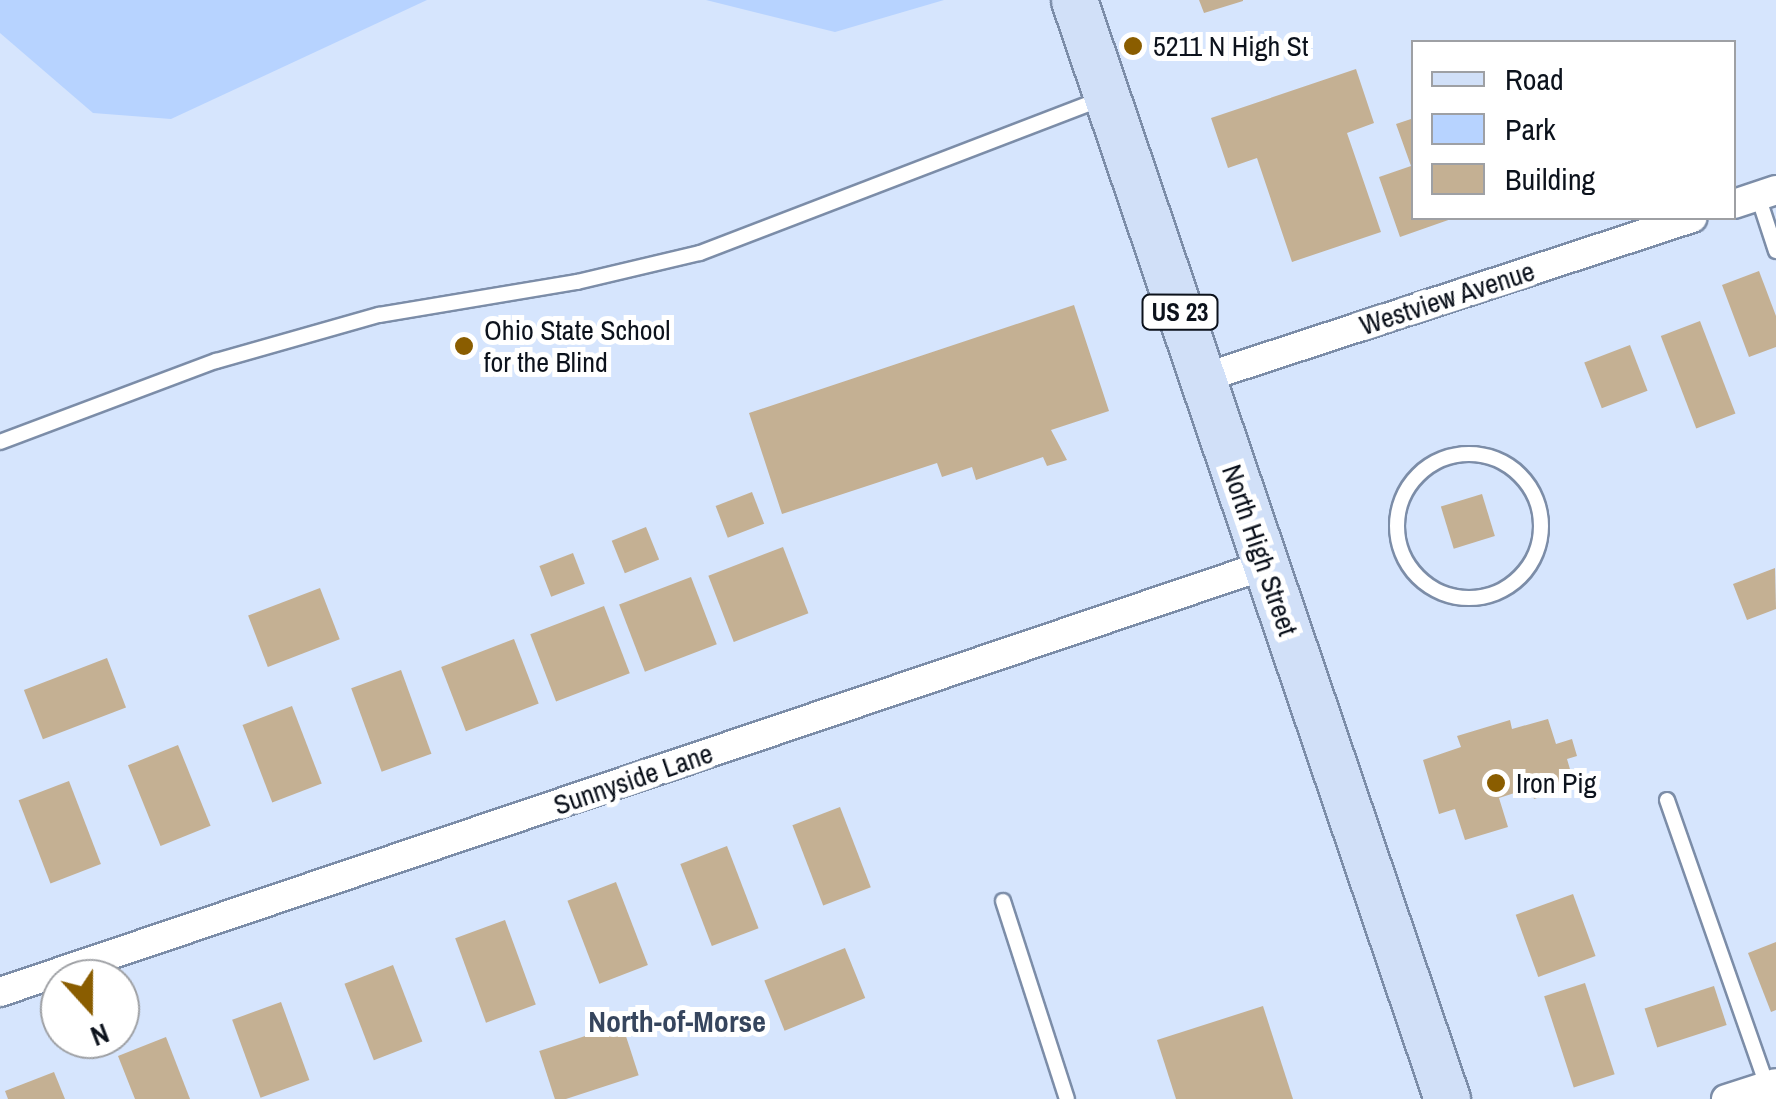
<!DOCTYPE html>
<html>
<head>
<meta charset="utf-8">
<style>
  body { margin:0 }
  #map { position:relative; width:1776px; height:1099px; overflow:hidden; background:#d6e5fd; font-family:"Archivo Narrow",sans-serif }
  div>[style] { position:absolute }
  .green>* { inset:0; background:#b7d3ff }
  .building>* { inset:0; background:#c4b093; transform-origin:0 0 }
  .roads { filter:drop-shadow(2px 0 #7c8da8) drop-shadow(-2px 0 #7c8da8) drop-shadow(0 2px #7c8da8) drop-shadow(0 -2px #7c8da8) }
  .lane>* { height:14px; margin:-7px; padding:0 7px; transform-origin:7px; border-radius:7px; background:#fff }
  .lane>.ring { margin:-7px; padding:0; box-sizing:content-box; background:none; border:14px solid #fff; border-radius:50% }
  .street>* { height:28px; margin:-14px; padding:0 14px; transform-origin:14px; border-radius:14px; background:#fff }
  .primary>* { height:45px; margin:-22.5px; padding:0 22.5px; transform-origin:22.5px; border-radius:22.5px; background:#d1e0f8 }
  .dots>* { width:28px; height:28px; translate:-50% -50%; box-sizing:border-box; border:5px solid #fff; border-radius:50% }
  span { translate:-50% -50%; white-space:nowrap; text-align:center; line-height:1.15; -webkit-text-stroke:10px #fff; paint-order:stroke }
  .shield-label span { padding:2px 8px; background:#fff; border:2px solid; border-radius:8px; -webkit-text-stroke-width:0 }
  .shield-label { font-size:25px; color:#0c121c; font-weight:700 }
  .poi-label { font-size:28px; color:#0c121c }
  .left { translate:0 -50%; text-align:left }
  .street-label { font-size:28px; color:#0c121c }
  .neighbourhood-label { font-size:30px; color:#36455d; font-weight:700 }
  .legend { position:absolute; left:1411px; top:40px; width:325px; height:180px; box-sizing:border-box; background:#fff; border:2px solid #9ea0a4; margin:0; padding:12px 18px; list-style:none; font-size:30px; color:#0c121c }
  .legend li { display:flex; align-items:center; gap:20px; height:50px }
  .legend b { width:50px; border:2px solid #9ea0a4 }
  .north { position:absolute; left:40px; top:959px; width:100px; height:100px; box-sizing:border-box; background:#fff; border:2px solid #9ea0a4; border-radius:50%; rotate:159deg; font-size:28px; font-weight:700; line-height:40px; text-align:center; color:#0c121c }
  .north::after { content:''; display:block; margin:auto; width:35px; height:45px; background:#8a5d00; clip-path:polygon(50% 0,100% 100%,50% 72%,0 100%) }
</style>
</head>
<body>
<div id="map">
  <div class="green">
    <div style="clip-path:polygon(0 0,427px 0,171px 119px,93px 113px,0 33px)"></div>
    <div style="clip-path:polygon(706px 0,944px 0,835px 32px)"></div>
  </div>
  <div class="building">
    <div style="clip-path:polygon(1199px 0,1243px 0,1243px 1px,1204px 13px)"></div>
    <div style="clip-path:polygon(1356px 69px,1374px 123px,1347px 133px,1381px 232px,1292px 262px,1257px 158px,1228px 168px,1211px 118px)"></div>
    <div style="clip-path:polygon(1414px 118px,1414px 218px,1454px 218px,1400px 237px,1379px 177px,1411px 166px,1396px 124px)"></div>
    <div style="clip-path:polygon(1759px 271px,1776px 316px,1776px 347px,1749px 357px,1722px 285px)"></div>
    <div style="clip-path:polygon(1074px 305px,1109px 411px,1051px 430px,1067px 460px,1047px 466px,1043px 457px,976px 480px,972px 467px,942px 477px,937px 463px,782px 514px,749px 413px)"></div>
    <div style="left:1700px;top:321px;width:99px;height:42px;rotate:69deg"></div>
    <div style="left:1630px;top:345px;width:49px;height:49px;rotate:69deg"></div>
    <div style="left:752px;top:492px;width:34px;height:39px;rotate:69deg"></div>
    <div style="left:1482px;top:494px;width:44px;height:43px;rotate:73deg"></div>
    <div style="left:646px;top:527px;width:35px;height:37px;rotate:68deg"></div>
    <div style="left:783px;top:547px;width:71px;height:80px;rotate:69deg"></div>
    <div style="left:573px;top:553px;width:33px;height:36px;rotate:69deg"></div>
    <div style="clip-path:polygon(1775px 568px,1776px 609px,1747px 620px,1733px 584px)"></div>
    <div style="left:691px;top:577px;width:72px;height:77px;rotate:69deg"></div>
    <div style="left:320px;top:588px;width:55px;height:77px;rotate:69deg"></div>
    <div style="left:604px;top:606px;width:72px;height:79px;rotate:69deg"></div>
    <div style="left:514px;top:639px;width:69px;height:78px;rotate:69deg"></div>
    <div style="left:107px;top:658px;width:53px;height:89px;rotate:69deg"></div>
    <div style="left:401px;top:670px;width:89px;height:53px;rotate:70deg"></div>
    <div style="left:292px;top:706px;width:83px;height:53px;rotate:69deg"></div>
    <div style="clip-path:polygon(1548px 719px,1556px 744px,1572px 739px,1577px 756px,1567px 759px,1572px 776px,1561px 779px,1565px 789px,1534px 799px,1530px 788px,1499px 798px,1508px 827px,1465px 840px,1455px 809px,1439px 814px,1423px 760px,1461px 747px,1457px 736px,1510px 720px,1512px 729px)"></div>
    <div style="left:178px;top:745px;width:87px;height:54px;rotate:68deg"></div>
    <div style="left:69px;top:781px;width:89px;height:54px;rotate:69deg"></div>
    <div style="left:840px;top:807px;width:86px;height:51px;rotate:69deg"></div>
    <div style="left:727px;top:846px;width:88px;height:50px;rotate:69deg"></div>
    <div style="left:616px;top:882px;width:89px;height:52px;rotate:69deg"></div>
    <div style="left:1573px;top:894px;width:66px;height:61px;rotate:70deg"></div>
    <div style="left:505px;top:920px;width:90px;height:53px;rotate:70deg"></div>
    <div style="clip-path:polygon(1776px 942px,1776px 1010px,1771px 1012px,1748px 953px)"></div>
    <div style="left:845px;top:948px;width:54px;height:87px;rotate:68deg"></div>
    <div style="left:393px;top:965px;width:82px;height:52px;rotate:69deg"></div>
    <div style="left:1585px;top:983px;width:96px;height:43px;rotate:72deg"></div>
    <div style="left:1714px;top:986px;width:41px;height:73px;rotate:72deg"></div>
    <div style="left:281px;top:1002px;width:83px;height:52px;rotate:70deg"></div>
    <div style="clip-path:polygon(1263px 1006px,1293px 1099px,1176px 1099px,1157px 1040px)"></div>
    <div style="left:622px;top:1024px;width:54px;height:87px;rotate:72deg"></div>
    <div style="clip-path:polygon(166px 1037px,190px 1099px,135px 1099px,118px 1056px)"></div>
    <div style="clip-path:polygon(54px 1072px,65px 1099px,8px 1099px,5px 1091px)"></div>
  </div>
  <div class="roads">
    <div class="lane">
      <div style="left:1758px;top:196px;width:58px;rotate:71.9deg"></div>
      <div style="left:0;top:442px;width:231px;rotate:-20.6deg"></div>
      <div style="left:216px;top:361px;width:169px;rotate:-15.8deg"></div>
      <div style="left:379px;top:315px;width:201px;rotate:-9.5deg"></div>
      <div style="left:577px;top:282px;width:126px;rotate:-13.3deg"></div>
      <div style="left:700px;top:253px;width:430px;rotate:-21deg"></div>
      <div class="ring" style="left:1397px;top:454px;width:130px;height:130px"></div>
      <div style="left:1667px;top:800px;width:317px;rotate:70.7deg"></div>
      <div style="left:1003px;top:901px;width:208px;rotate:72.1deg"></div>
    </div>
    <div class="street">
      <div style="left:1734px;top:204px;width:44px;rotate:-18.4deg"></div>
      <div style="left:1203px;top:378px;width:515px;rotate:-18.12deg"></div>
      <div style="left:0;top:992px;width:1336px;rotate:-18.64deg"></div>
      <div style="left:1726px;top:1099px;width:52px;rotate:-17.7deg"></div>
    </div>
    <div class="primary">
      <div style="left:1074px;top:0;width:1161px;rotate:71.25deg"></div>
    </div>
  </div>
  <div class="dots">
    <div style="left:1133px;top:46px;background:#8a5d00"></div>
    <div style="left:464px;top:346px;background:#8a5d00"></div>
    <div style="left:1496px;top:783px;background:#8a5d00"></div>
  </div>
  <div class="shield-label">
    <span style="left:1180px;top:312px">US 23</span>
  </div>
  <div class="poi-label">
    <span class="left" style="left:1153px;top:46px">5211 N High St</span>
    <span class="left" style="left:484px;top:346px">Ohio State School<br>for the Blind</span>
    <span class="left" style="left:1516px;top:783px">Iron Pig</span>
  </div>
  <div class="street-label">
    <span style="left:1447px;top:298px;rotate:-18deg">Westview Avenue</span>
    <span style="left:1260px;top:550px;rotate:71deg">North High Street</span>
    <span style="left:633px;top:779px;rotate:-19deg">Sunnyside Lane</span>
  </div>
  <div class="neighbourhood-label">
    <span style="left:677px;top:1021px">North-of-Morse</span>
  </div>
  <ul class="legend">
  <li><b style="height:12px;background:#d1e0f8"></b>Road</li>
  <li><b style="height:28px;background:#b7d3ff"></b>Park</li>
  <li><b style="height:28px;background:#c4b093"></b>Building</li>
  </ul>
  <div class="north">N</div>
</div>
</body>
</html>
